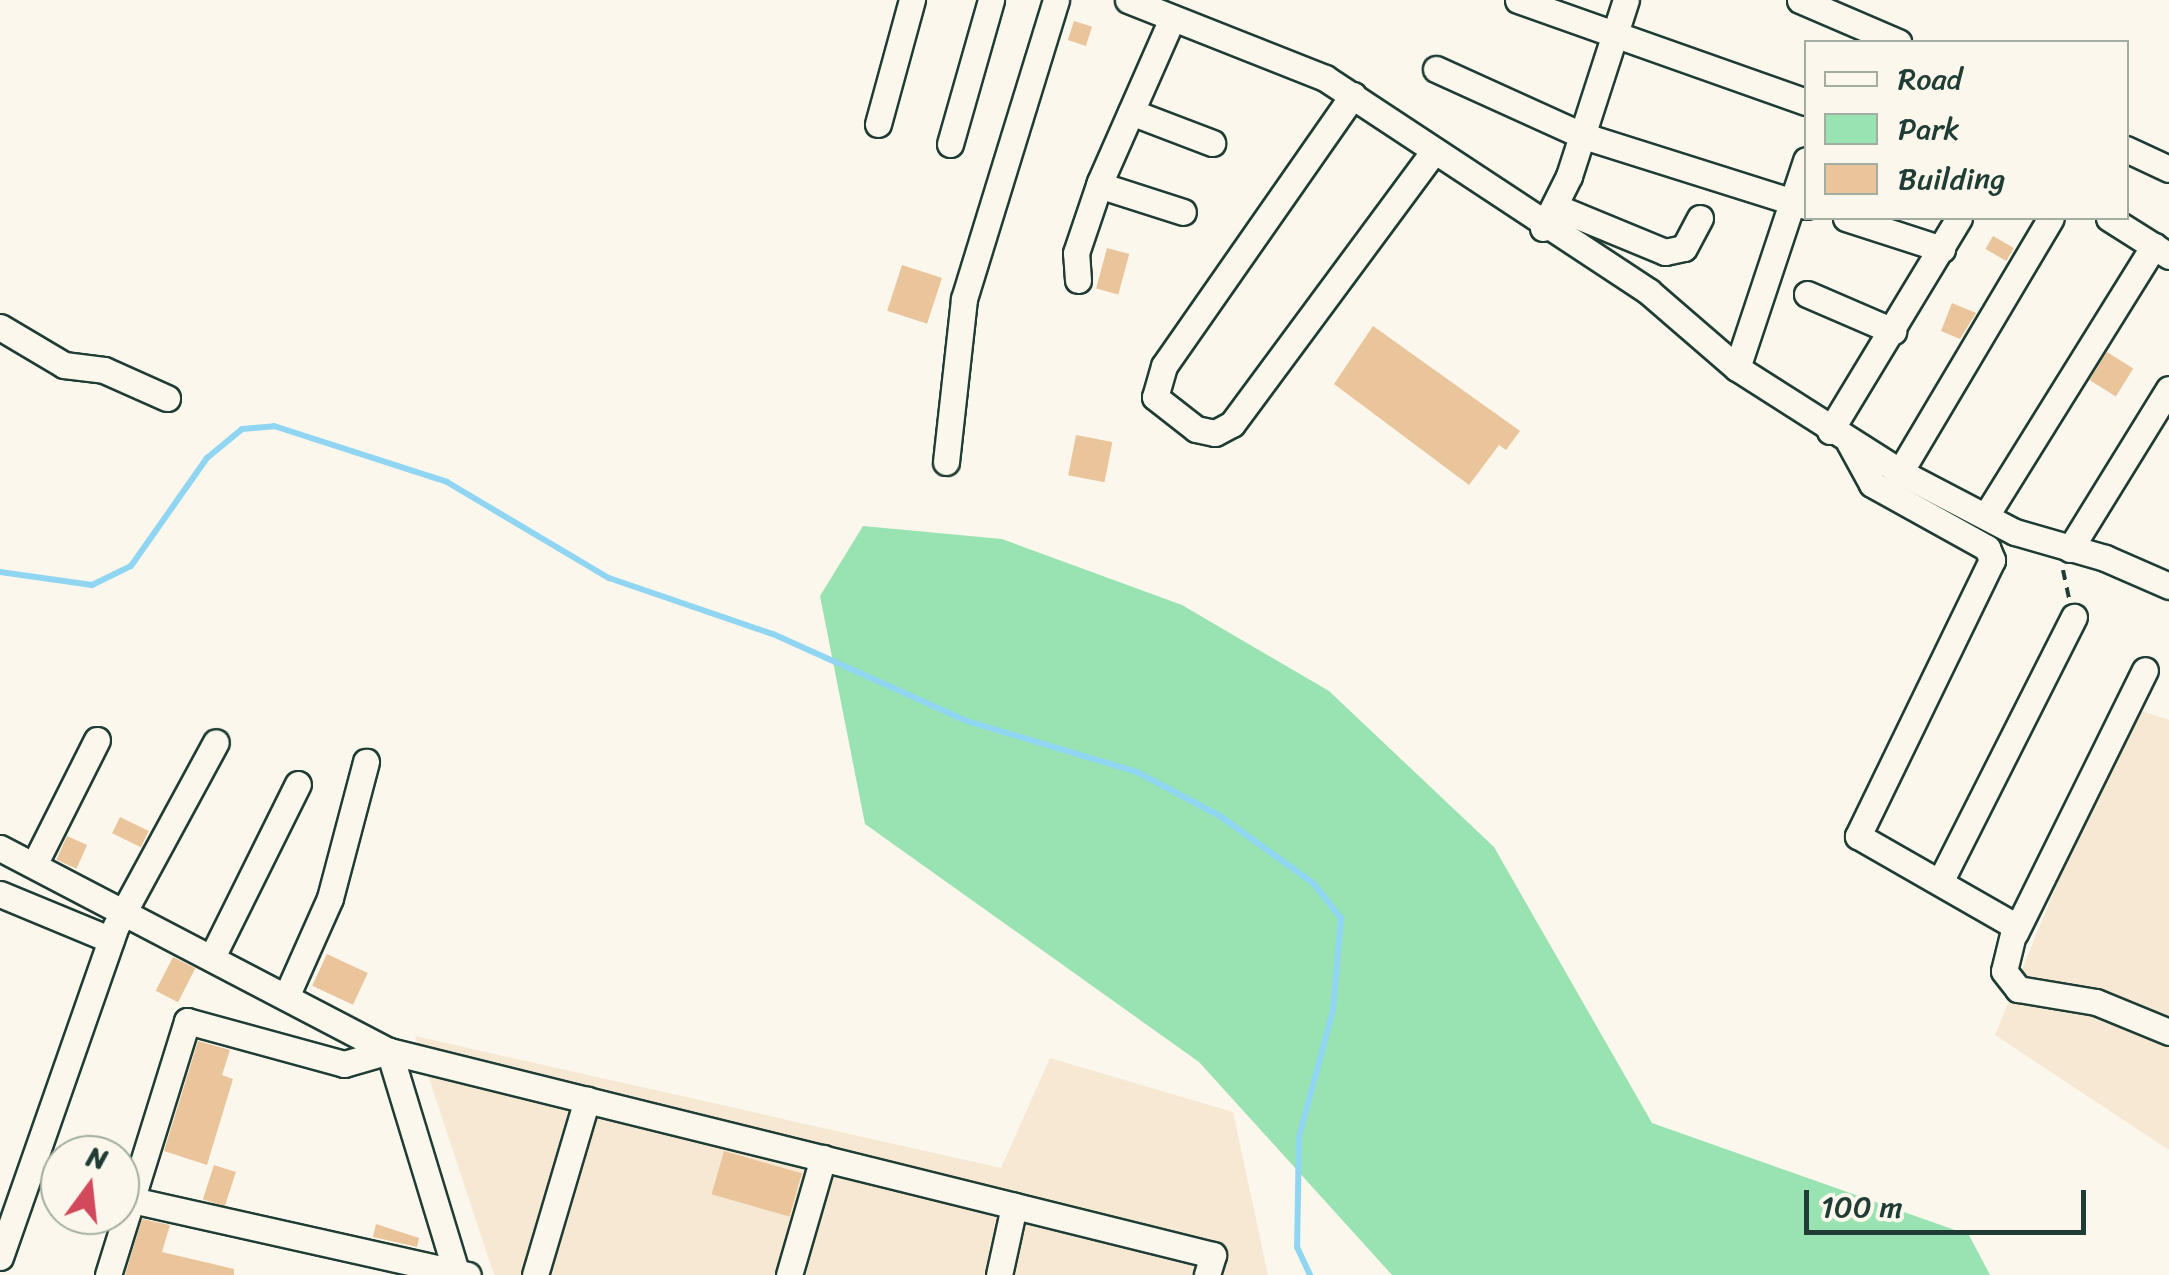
<!DOCTYPE html>
<html>
<head>
<meta charset="utf-8">
<style>
  body { margin:0 }
  #map { position:relative; width:2169px; height:1275px; overflow:hidden; background:#fbf7ec; font-family:Sriracha,sans-serif }
  div>[style] { position:absolute }
  .built>* { inset:0; background:#f6e8d3 }
  .green>* { inset:0; background:#99e2b1 }
  .stream>* { height:6px; margin:-3px; padding:0 3px; transform-origin:3px; border-radius:3px; background:#90d5f2 }
  .building>* { inset:0; background:#eac49a; transform-origin:0 0 }
  .path>* { height:4px; margin-top:-2px; transform-origin:0; background:repeating-linear-gradient(90deg,#1f3d34 0 10px,transparent 0 18px) }
  .roads { filter:drop-shadow(2px 0 #1f3d34) drop-shadow(-2px 0 #1f3d34) drop-shadow(0 2px #1f3d34) drop-shadow(0 -2px #1f3d34) }
  .minor>* { height:25px; margin:-12.5px; padding:0 12.5px; transform-origin:12.5px; border-radius:12.5px; background:#fbf7ec }
  span { translate:-50% -50%; white-space:nowrap; text-align:center; line-height:1.15; -webkit-text-stroke:9px #fbf7ec; paint-order:stroke }
  .legend { position:absolute; left:1804px; top:40px; width:325px; height:180px; box-sizing:border-box; background:#fbf7ec; border:2px solid #a3ada2; margin:0; padding:12px 18px; list-style:none; font-size:30px; color:#1f3d34 }
  .legend li { display:flex; align-items:center; gap:20px; height:50px }
  .legend b { width:50px; border:2px solid #a3ada2 }
  .north { position:absolute; left:40px; top:1135px; width:100px; height:100px; box-sizing:border-box; background:#fbf7ec; border:2px solid #a3ada2; border-radius:50%; rotate:15deg; font-size:28px; font-weight:700; line-height:40px; text-align:center; color:#1f3d34 }
  .north::after { content:''; display:block; margin:auto; width:35px; height:45px; background:#d1495b; clip-path:polygon(50% 0,100% 100%,50% 72%,0 100%) }
  .scale { position:absolute; left:1804px; top:1190px; width:282px; height:45px; box-sizing:border-box; border:5px solid #1f3d34; border-top:0; padding-left:12px; font-size:30px; line-height:35px; white-space:nowrap; color:#1f3d34; -webkit-text-stroke:8px #fbf7ec; paint-order:stroke }
</style>
</head>
<body>
<div id="map">
  <div class="built">
    <div style="clip-path:polygon(2130px 707px,2169px 720px,2169px 1150px,1995px 1035px)"></div>
    <div style="clip-path:polygon(415px 1036px,1001px 1168px,1050px 1058px,1233px 1112px,1268px 1275px,494px 1275px)"></div>
  </div>
  <div class="green">
    <div style="clip-path:polygon(863px 526px,1002px 539px,1182px 605px,1329px 691px,1494px 847px,1652px 1123px,1969px 1235px,1990px 1275px,1392px 1275px,1199px 1062px,865px 824px,820px 596px)"></div>
  </div>
  <div class="stream">
    <div style="left:0;top:572px;width:93px;rotate:8deg"></div>
    <div style="left:92px;top:585px;width:43px;rotate:-26deg"></div>
    <div style="left:131px;top:566px;width:132px;rotate:-54.9deg"></div>
    <div style="left:207px;top:458px;width:45px;rotate:-39.6deg"></div>
    <div style="left:242px;top:429px;width:32px;rotate:-5deg"></div>
    <div style="left:274px;top:426px;width:182px;rotate:17.9deg"></div>
    <div style="left:447px;top:482px;width:188px;rotate:30.7deg"></div>
    <div style="left:609px;top:578px;width:173px;rotate:18.9deg"></div>
    <div style="left:773px;top:634px;width:213px;rotate:24.2deg"></div>
    <div style="left:967px;top:721px;width:177px;rotate:16.7deg"></div>
    <div style="left:1137px;top:772px;width:94px;rotate:27.9deg"></div>
    <div style="left:1220px;top:816px;width:115px;rotate:35.8deg"></div>
    <div style="left:1313px;top:883px;width:45px;rotate:51.3deg"></div>
    <div style="left:1341px;top:918px;width:92px;rotate:95deg"></div>
    <div style="left:1333px;top:1010px;width:131px;rotate:105deg"></div>
    <div style="left:1299px;top:1137px;width:110px;rotate:91deg"></div>
    <div style="left:1297px;top:1247px;width:31px;rotate:65deg"></div>
  </div>
  <div class="building">
    <div style="left:1074px;top:21px;width:19px;height:20px;rotate:18deg"></div>
    <div style="left:1993px;top:236px;width:24px;height:15px;rotate:30deg"></div>
    <div style="left:1107px;top:248px;width:23px;height:42px;rotate:15deg"></div>
    <div style="left:902px;top:265px;width:42px;height:48px;rotate:18deg"></div>
    <div style="clip-path:polygon(1952px 303px,1976px 313px,1960px 339px,1941px 331px)"></div>
    <div style="clip-path:polygon(1373px 326px,1520px 431px,1506px 450px,1499px 445px,1469px 485px,1334px 384px)"></div>
    <div style="left:2107px;top:352px;width:31px;height:33px;rotate:32deg"></div>
    <div style="left:1076px;top:435px;width:37px;height:41px;rotate:11deg"></div>
    <div style="left:120px;top:817px;width:32px;height:18px;rotate:26deg"></div>
    <div style="left:67px;top:836px;width:22px;height:26px;rotate:24deg"></div>
    <div style="left:327px;top:954px;width:45px;height:35px;rotate:25deg"></div>
    <div style="left:173px;top:957px;width:25px;height:38px;rotate:27deg"></div>
    <div style="clip-path:polygon(198px 1041px,230px 1050px,222px 1075px,233px 1079px,207px 1165px,164px 1151px)"></div>
    <div style="left:724px;top:1151px;width:81px;height:45px;rotate:16deg"></div>
    <div style="left:214px;top:1165px;width:23px;height:36px;rotate:18deg"></div>
    <div style="clip-path:polygon(142px 1219px,170px 1225px,162px 1252px,234px 1269px,234px 1275px,125px 1275px)"></div>
    <div style="clip-path:polygon(376px 1224px,419px 1238px,417px 1247px,373px 1237px)"></div>
  </div>
  <div class="path">
    <div style="left:2063px;top:570px;width:30px;rotate:78deg"></div>
  </div>
  <div class="roads">
    <div class="minor">
      <div style="left:1128px;top:0;width:212px;rotate:21.6deg"></div>
      <div style="left:1325px;top:78px;width:388px;rotate:33.4deg"></div>
      <div style="left:1649px;top:292px;width:116px;rotate:40.8deg"></div>
      <div style="left:1737px;top:368px;width:193px;rotate:32.5deg"></div>
      <div style="left:1900px;top:472px;width:130px;rotate:27.6deg"></div>
      <div style="left:2015px;top:532px;width:94px;rotate:16.1deg"></div>
      <div style="left:2105px;top:558px;width:70px;rotate:23.6deg"></div>
      <div style="left:1518px;top:0;width:306px;rotate:19.5deg"></div>
      <div style="left:1800px;top:0;width:107px;rotate:23.2deg"></div>
      <div style="left:1436px;top:69px;width:162px;rotate:24.4deg"></div>
      <div style="left:1584px;top:136px;width:233px;rotate:17.5deg"></div>
      <div style="left:1353px;top:95px;width:330px;rotate:124.9deg"></div>
      <div style="left:1164px;top:366px;width:32px;rotate:106deg"></div>
      <div style="left:1155px;top:397px;width:52px;rotate:38deg"></div>
      <div style="left:1196px;top:429px;width:19px;rotate:12deg"></div>
      <div style="left:1215px;top:433px;width:19px;rotate:-28deg"></div>
      <div style="left:1232px;top:424px;width:338px;rotate:-53.5deg"></div>
      <div style="left:1131px;top:112px;width:87px;rotate:20.9deg"></div>
      <div style="left:878px;top:124px;width:129px;rotate:-74.7deg"></div>
      <div style="left:950px;top:144px;width:150px;rotate:-74.1deg"></div>
      <div style="left:2126px;top:149px;width:47px;rotate:24.9deg"></div>
      <div style="left:1099px;top:185px;width:88px;rotate:17.8deg"></div>
      <div style="left:1556px;top:207px;width:118px;rotate:22.4deg"></div>
      <div style="left:1665px;top:252px;width:19px;rotate:-12deg"></div>
      <div style="left:1684px;top:248px;width:34px;rotate:-62deg"></div>
      <div style="left:1846px;top:218px;width:101px;rotate:17.9deg"></div>
      <div style="left:2109px;top:218px;width:71px;rotate:32.3deg"></div>
      <div style="left:1543px;top:228px;width:58px;rotate:-63.4deg"></div>
      <div style="left:1569px;top:176px;width:185px;rotate:-72.1deg"></div>
      <div style="left:1078px;top:280px;width:27px;rotate:-94deg"></div>
      <div style="left:1076px;top:253px;width:75px;rotate:-71.3deg"></div>
      <div style="left:1100px;top:182px;width:178px;rotate:-66.2deg"></div>
      <div style="left:1807px;top:294px;width:94px;rotate:23.3deg"></div>
      <div style="left:0;top:327px;width:74px;rotate:30.7deg"></div>
      <div style="left:64px;top:365px;width:40px;rotate:7.1deg"></div>
      <div style="left:104px;top:370px;width:69px;rotate:24deg"></div>
      <div style="left:1737px;top:368px;width:219px;rotate:-71.6deg"></div>
      <div style="left:1830px;top:431px;width:249px;rotate:-58.8deg"></div>
      <div style="left:1849px;top:442px;width:48px;rotate:61.3deg"></div>
      <div style="left:1872px;top:484px;width:132px;rotate:29.1deg"></div>
      <div style="left:1987px;top:548px;width:13px;rotate:67deg"></div>
      <div style="left:1992px;top:560px;width:307px;rotate:115.9deg"></div>
      <div style="left:1858px;top:836px;width:181px;rotate:29.8deg"></div>
      <div style="left:2015px;top:926px;width:46px;rotate:103.7deg"></div>
      <div style="left:2004px;top:971px;width:23px;rotate:52deg"></div>
      <div style="left:2018px;top:989px;width:79px;rotate:9.5deg"></div>
      <div style="left:2096px;top:1002px;width:79px;rotate:22.3deg"></div>
      <div style="left:946px;top:462px;width:164px;rotate:-83.7deg"></div>
      <div style="left:964px;top:299px;width:313px;rotate:-72.9deg"></div>
      <div style="left:1900px;top:472px;width:295px;rotate:-59.3deg"></div>
      <div style="left:1987px;top:514px;width:316px;rotate:-58.1deg"></div>
      <div style="left:2070px;top:549px;width:188px;rotate:-58.3deg"></div>
      <div style="left:0;top:848px;width:439px;rotate:27.6deg"></div>
      <div style="left:389px;top:1051px;width:849px;rotate:13.91deg"></div>
      <div style="left:1213px;top:1255px;width:21px;rotate:107deg"></div>
      <div style="left:34px;top:865px;width:140px;rotate:-63.3deg"></div>
      <div style="left:1940px;top:882px;width:297px;rotate:-63.2deg"></div>
      <div style="left:0;top:894px;width:120px;rotate:22.5deg"></div>
      <div style="left:2015px;top:933px;width:293px;rotate:-63.7deg"></div>
      <div style="left:212px;top:957px;width:193px;rotate:-63.6deg"></div>
      <div style="left:286px;top:997px;width:108px;rotate:-66deg"></div>
      <div style="left:330px;top:898px;width:141px;rotate:-75.2deg"></div>
      <div style="left:132px;top:1200px;width:344px;rotate:12.6deg"></div>
      <div style="left:0;top:1257px;width:351px;rotate:-70.7deg"></div>
      <div style="left:116px;top:926px;width:209px;rotate:-61.5deg"></div>
      <div style="left:108px;top:1275px;width:266px;rotate:-72.7deg"></div>
      <div style="left:187px;top:1021px;width:163px;rotate:15.3deg"></div>
      <div style="left:344px;top:1064px;width:47px;rotate:-16.1deg"></div>
      <div style="left:389px;top:1051px;width:234px;rotate:73.1deg"></div>
      <div style="left:535px;top:1275px;width:183px;rotate:-73.5deg"></div>
      <div style="left:789px;top:1275px;width:122px;rotate:-73.8deg"></div>
      <div style="left:999px;top:1275px;width:71px;rotate:-77.7deg"></div>
    </div>
  </div>
  <ul class="legend">
  <li><b style="height:12px;background:#fbf7ec"></b>Road</li>
  <li><b style="height:28px;background:#99e2b1"></b>Park</li>
  <li><b style="height:28px;background:#eac49a"></b>Building</li>
  </ul>
  <div class="north">N</div>
  <div class="scale">100 m</div>
</div>
</body>
</html>
